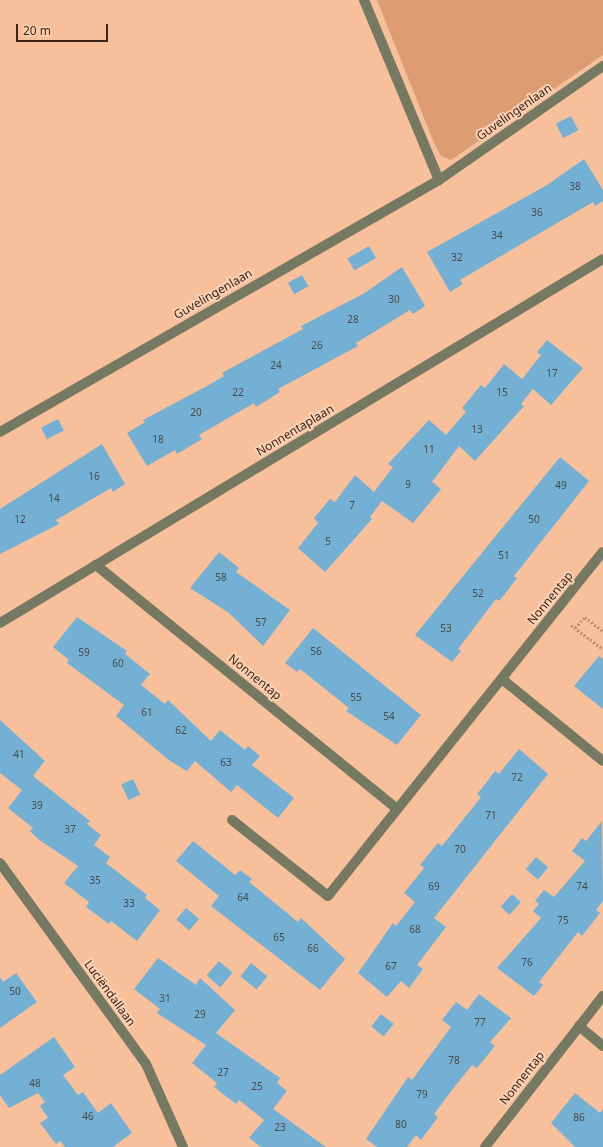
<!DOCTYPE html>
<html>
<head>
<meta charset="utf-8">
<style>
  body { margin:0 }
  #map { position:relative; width:603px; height:1147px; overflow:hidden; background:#f7c09b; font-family:"Noto Sans",sans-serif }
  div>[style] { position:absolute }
  .green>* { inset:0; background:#dc9d72 }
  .building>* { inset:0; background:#74b0d3; transform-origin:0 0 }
  .path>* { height:2.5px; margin-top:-1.25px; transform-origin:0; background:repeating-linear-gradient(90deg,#ba8e70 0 2px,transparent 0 4px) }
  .minor>* { height:10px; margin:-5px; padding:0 5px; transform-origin:5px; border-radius:5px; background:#757961 }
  span { translate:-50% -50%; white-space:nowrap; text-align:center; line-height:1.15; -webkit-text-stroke:4px #fdd0b3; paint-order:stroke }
  .number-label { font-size:10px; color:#494847 }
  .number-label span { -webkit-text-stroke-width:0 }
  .street-label { font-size:12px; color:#3b2618 }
  .scale { position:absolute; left:16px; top:24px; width:92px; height:18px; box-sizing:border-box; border:2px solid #3b2618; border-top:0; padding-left:5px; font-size:12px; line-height:14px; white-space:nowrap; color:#3b2618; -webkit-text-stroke:3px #fdd0b3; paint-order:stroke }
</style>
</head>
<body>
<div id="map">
  <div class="green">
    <div style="clip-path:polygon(377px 0,603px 0,603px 55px,451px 160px,441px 156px,434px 143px)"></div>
  </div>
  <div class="building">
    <div style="left:571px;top:116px;width:16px;height:17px;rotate:63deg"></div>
    <div style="clip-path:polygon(584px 159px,603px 190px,603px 201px,595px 206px,593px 202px,460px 280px,463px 284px,450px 292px,427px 252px,547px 185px)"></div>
    <div style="left:369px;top:246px;width:14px;height:25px;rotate:60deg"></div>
    <div style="clip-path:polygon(402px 267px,425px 306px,413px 314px,410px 310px,356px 343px,358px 346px,278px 389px,280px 392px,256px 407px,254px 403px,199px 435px,202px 439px,177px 454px,175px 450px,147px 466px,127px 433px,145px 422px,143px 420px,207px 386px,224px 376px,222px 373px,303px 329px,301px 326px,363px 294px)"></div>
    <div style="left:302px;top:275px;width:13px;height:16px;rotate:61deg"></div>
    <div style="clip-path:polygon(547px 340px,583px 368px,551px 405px,533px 389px,521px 404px,524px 406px,475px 461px,459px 446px,432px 482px,441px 489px,413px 523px,382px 501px,370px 517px,372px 519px,325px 572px,298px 548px,318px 523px,314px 518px,330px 499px,335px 502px,355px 475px,374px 492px,393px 467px,388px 464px,429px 420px,446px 435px,466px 412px,462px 408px,481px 385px,485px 388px,504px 364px,522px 379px,541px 355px,537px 352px)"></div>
    <div style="left:58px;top:419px;width:13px;height:19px;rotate:63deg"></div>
    <div style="clip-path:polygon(102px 444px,125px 484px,113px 492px,111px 488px,56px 520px,59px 524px,0 554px,0 509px)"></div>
    <div style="clip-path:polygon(560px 457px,589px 481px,514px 576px,517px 578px,508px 590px,499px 601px,496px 599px,458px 649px,461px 651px,452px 662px,415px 635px)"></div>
    <div style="clip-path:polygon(219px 552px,239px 568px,236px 572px,290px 610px,263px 646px,229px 613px,190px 588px)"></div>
    <div style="clip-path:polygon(77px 617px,127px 651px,125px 654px,150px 674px,141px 685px,165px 704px,168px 700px,211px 741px,220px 730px,245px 750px,248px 746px,260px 756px,252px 765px,294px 798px,278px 818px,237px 785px,231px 792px,195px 761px,187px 771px,170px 761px,116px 716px,124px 705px,67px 663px,69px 660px,53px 647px)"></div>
    <div style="clip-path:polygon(313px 628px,421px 715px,397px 745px,346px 711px,349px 708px,300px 669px,297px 672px,285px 663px)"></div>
    <div style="clip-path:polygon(599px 656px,603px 659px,603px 709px,574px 686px)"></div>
    <div style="clip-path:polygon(0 720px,45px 761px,33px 776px,90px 821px,87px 824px,101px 835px,94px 845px,110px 857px,106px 863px,147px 895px,145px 898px,160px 910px,137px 941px,111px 921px,109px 924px,86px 907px,89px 902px,64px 883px,78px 866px,38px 839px,30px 831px,33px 828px,8px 808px,22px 790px,0 773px)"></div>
    <div style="clip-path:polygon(519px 749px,548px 774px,434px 918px,446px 927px,417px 965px,423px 969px,409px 988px,401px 981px,387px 997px,358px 973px,393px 923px,396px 926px,415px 902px,404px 893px,424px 868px,420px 865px,438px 843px,442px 846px,481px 797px,477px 794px,486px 783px,495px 771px,499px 774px)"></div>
    <div style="left:133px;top:779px;width:17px;height:13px;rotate:65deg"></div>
    <div style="clip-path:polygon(602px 821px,603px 901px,596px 910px,600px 913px,582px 936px,578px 932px,539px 982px,543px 985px,534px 996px,497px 968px,541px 918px,533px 911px,539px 904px,535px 901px,544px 890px,554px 897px,585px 861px,572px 851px,582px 838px,586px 841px)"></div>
    <div style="clip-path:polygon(193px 841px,235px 875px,240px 870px,252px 879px,249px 882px,298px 922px,301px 918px,345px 959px,320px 990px,211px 906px,219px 896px,176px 861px)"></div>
    <div style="left:536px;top:857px;width:16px;height:16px;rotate:40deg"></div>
    <div style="left:512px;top:894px;width:12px;height:17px;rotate:42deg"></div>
    <div style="left:186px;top:908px;width:17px;height:15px;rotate:40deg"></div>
    <div style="clip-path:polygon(158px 958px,196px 985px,200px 978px,235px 1010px,216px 1033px,280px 1078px,277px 1083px,287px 1091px,273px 1109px,326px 1147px,261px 1147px,249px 1138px,264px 1120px,239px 1100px,236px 1104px,214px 1087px,217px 1083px,192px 1063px,206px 1045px,157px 1013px,160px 1009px,134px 989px)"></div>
    <div style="left:219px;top:961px;width:18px;height:19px;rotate:41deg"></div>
    <div style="left:251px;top:963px;width:21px;height:17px;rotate:39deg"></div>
    <div style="clip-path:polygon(16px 973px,37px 1002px,0 1028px,0 977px,3px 982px)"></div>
    <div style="clip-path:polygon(479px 994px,511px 1018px,490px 1042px,495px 1046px,477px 1068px,472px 1065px,452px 1090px,434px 1114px,438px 1117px,421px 1140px,416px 1135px,407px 1147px,377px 1147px,366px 1139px,408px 1077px,412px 1080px,451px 1027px,442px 1020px,456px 1002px,467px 1010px)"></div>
    <div style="left:381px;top:1014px;width:16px;height:16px;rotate:38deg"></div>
    <div style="clip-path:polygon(54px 1037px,75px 1067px,63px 1075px,78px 1095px,83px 1092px,98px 1113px,111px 1103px,132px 1133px,113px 1147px,65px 1147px,60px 1141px,56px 1144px,40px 1123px,48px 1118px,40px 1106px,45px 1102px,38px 1093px,9px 1108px,0 1095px,0 1075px)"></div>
    <div style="clip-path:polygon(575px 1093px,600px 1113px,603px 1109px,603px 1147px,575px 1147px,551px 1123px)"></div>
  </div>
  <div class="path">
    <div style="left:571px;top:625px;width:40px;rotate:37deg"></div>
    <div style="left:575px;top:628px;width:15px;rotate:-48deg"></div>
    <div style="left:585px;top:617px;width:23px;rotate:38deg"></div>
  </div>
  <div class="minor">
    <div style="left:364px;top:0;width:195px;rotate:67.4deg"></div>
    <div style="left:0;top:432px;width:506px;rotate:-29.86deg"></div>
    <div style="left:439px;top:180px;width:200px;rotate:-34.8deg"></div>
    <div style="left:96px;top:565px;width:387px;rotate:39deg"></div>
    <div style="left:0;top:623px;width:704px;rotate:-31.12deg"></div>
    <div style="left:502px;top:679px;width:130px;rotate:39.1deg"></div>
    <div style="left:232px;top:820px;width:122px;rotate:38.4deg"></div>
    <div style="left:328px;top:896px;width:440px;rotate:-51.4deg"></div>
    <div style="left:0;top:863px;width:248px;rotate:54deg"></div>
    <div style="left:146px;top:1064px;width:91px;rotate:66deg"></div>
    <div style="left:579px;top:1026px;width:31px;rotate:40deg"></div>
    <div style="left:485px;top:1147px;width:192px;rotate:-52deg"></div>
  </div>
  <div class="number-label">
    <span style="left:575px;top:187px">38</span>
    <span style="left:537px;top:213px">36</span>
    <span style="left:497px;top:236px">34</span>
    <span style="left:457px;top:258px">32</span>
    <span style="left:394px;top:300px">30</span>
    <span style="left:353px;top:320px">28</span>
    <span style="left:317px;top:346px">26</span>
    <span style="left:276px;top:366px">24</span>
    <span style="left:552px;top:374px">17</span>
    <span style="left:238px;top:393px">22</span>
    <span style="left:502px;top:393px">15</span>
    <span style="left:196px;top:413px">20</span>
    <span style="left:477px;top:430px">13</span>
    <span style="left:158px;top:440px">18</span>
    <span style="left:429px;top:450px">11</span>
    <span style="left:94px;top:477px">16</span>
    <span style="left:408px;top:485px">9</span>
    <span style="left:561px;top:486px">49</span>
    <span style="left:54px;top:499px">14</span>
    <span style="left:352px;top:506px">7</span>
    <span style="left:20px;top:520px">12</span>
    <span style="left:534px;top:520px">50</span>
    <span style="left:328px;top:542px">5</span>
    <span style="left:504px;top:556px">51</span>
    <span style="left:221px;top:578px">58</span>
    <span style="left:478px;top:594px">52</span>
    <span style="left:261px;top:623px">57</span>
    <span style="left:446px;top:629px">53</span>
    <span style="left:316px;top:652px">56</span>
    <span style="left:84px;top:653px">59</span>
    <span style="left:118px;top:664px">60</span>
    <span style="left:356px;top:698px">55</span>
    <span style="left:147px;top:713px">61</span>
    <span style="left:389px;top:717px">54</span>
    <span style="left:181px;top:731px">62</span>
    <span style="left:19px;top:755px">41</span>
    <span style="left:226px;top:763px">63</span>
    <span style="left:517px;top:778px">72</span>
    <span style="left:37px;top:806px">39</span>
    <span style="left:491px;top:816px">71</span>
    <span style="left:70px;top:830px">37</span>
    <span style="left:460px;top:850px">70</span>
    <span style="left:95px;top:881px">35</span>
    <span style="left:434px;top:887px">69</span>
    <span style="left:582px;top:887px">74</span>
    <span style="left:243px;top:898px">64</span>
    <span style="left:129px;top:904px">33</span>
    <span style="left:563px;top:921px">75</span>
    <span style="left:415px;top:930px">68</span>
    <span style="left:279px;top:938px">65</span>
    <span style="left:313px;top:949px">66</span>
    <span style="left:527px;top:963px">76</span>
    <span style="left:391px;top:967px">67</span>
    <span style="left:15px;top:992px">50</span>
    <span style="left:165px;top:999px">31</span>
    <span style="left:200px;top:1015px">29</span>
    <span style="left:480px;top:1023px">77</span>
    <span style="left:454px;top:1061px">78</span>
    <span style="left:223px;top:1073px">27</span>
    <span style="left:35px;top:1084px">48</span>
    <span style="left:257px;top:1087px">25</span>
    <span style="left:422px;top:1095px">79</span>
    <span style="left:88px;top:1117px">46</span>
    <span style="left:579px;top:1118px">86</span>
    <span style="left:401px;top:1125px">80</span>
    <span style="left:280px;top:1128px">23</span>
  </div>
  <div class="street-label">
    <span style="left:514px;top:112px;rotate:-35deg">Guvelingenlaan</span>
    <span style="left:213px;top:294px;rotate:-30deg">Guvelingenlaan</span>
    <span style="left:295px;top:430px;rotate:-31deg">Nonnentaplaan</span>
    <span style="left:550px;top:598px;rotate:-51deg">Nonnentap</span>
    <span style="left:255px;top:677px;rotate:39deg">Nonnentap</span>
    <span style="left:110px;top:993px;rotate:54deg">Luciëndallaan</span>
    <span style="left:522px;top:1078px;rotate:-52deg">Nonnentap</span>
  </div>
  <div class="scale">20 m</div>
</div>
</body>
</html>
